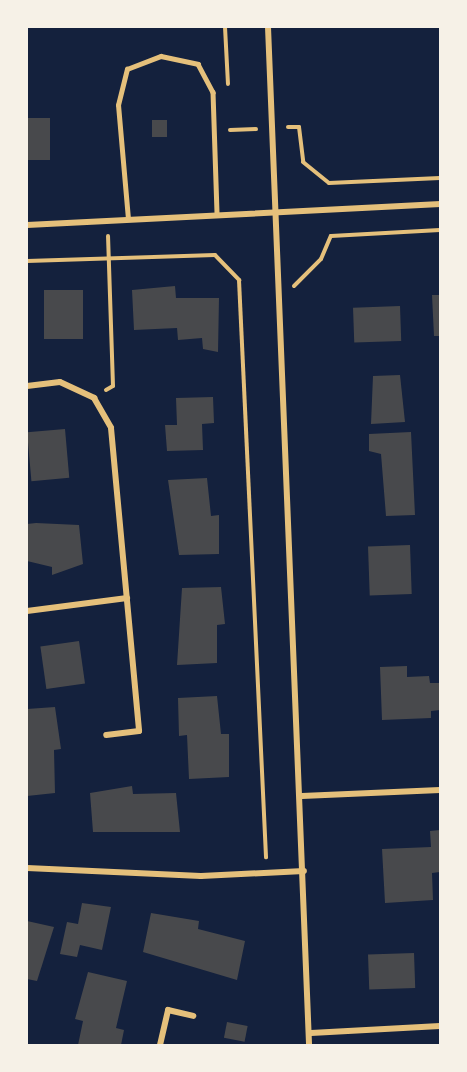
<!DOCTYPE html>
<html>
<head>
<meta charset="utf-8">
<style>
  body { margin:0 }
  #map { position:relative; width:467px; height:1072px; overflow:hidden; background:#14213d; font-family:"PT Serif",serif }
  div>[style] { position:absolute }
  .building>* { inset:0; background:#48494c; transform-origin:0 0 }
  .path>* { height:4px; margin:-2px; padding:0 2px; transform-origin:2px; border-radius:2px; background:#e5c07b }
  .service>* { height:4.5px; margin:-2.25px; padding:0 2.25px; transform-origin:2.25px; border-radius:2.25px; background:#e5c07b }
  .minor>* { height:6px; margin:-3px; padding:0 3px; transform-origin:3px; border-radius:3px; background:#e5c07b }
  span { translate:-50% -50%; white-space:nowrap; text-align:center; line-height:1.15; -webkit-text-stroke:5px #f6f1e7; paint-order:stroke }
  .frame { position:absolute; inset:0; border:28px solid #f6f1e7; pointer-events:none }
</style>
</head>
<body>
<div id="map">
  <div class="building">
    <div style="left:27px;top:118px;width:23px;height:42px"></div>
    <div style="left:167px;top:120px;width:17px;height:15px;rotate:90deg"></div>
    <div style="clip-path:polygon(175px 286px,176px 298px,219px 298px,218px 352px,203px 349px,202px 338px,178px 340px,177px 328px,134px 330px,132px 290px)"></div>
    <div style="left:44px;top:290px;width:39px;height:49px"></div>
    <div style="clip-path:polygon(440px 295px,440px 336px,434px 336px,432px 295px)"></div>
    <div style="left:400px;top:306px;width:35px;height:47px;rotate:88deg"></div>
    <div style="clip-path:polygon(400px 375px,405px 422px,371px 424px,373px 376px)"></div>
    <div style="clip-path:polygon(213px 397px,214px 423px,202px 424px,203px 450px,167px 451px,165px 425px,177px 425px,176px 398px)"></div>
    <div style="left:65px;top:429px;width:49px;height:38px;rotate:85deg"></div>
    <div style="clip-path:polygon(411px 432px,415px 515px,386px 516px,381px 454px,369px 451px,369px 434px)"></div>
    <div style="clip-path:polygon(207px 478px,211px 516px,219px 515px,219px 554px,179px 555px,168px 480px)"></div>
    <div style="clip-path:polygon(36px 523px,79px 525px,83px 564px,52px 575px,52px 567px,27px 561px,27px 524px)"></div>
    <div style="left:410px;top:545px;width:49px;height:42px;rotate:88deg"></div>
    <div style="clip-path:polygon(221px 587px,225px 624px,217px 625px,217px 663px,177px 665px,182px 588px)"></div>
    <div style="left:79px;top:641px;width:43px;height:39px;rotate:82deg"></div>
    <div style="clip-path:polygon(407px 666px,407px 677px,429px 676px,430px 683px,440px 683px,440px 710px,431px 711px,431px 718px,382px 720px,380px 667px)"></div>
    <div style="clip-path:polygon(217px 696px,221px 734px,229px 734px,229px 777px,189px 779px,187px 735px,179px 736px,178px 698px)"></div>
    <div style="clip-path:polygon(55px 707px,61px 749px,54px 750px,55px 793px,27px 796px,27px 709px)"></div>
    <div style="clip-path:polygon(132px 786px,133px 794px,176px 793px,180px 832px,93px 832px,90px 793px)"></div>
    <div style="clip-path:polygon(440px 830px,440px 872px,432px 873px,433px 900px,385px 903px,382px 849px,431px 847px,430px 831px)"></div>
    <div style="clip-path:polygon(82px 903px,111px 907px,102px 950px,80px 945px,77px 957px,60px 954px,67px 922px,78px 924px)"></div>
    <div style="clip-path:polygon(151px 913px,199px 921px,198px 929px,245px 941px,237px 980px,143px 952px)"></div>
    <div style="clip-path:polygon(27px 921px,54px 927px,37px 981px,27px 979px)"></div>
    <div style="left:414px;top:953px;width:35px;height:46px;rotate:88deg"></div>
    <div style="clip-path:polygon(88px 972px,127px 981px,116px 1028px,124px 1030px,121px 1045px,78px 1045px,83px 1021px,75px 1019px)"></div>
    <div style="left:227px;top:1022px;width:21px;height:16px;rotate:11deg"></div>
  </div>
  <div class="path">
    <div style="left:225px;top:27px;width:57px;rotate:87deg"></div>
    <div style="left:288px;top:127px;width:11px"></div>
    <div style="left:299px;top:127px;width:35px;rotate:83deg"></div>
    <div style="left:303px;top:162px;width:33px;rotate:39deg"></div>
    <div style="left:329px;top:183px;width:111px;rotate:-2.6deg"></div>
    <div style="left:230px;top:130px;width:26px;rotate:-2deg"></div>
    <div style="left:27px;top:261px;width:188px;rotate:-1.8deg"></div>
    <div style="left:215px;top:255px;width:35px;rotate:46deg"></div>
    <div style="left:239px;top:280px;width:578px;rotate:87.32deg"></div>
    <div style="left:294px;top:286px;width:38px;rotate:-45deg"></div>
    <div style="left:321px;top:259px;width:25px;rotate:-67deg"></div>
    <div style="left:331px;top:236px;width:109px;rotate:-3.2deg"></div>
    <div style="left:106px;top:390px;width:8px;rotate:-30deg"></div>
    <div style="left:113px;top:386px;width:150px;rotate:-91.9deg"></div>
  </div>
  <div class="service">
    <div style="left:128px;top:219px;width:114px;rotate:-95deg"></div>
    <div style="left:118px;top:105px;width:37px;rotate:-76deg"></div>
    <div style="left:127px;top:69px;width:36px;rotate:-21deg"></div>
    <div style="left:161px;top:56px;width:38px;rotate:12deg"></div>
    <div style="left:198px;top:64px;width:32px;rotate:62deg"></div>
    <div style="left:213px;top:92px;width:122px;rotate:88.1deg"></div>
  </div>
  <div class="minor">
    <div style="left:268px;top:27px;width:1019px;rotate:87.69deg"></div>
    <div style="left:27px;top:225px;width:414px;rotate:-2.9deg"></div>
    <div style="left:27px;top:386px;width:33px;rotate:-7deg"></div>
    <div style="left:60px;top:382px;width:38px;rotate:25deg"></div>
    <div style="left:94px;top:398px;width:34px;rotate:60deg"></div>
    <div style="left:111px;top:428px;width:304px;rotate:84.7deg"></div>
    <div style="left:139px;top:731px;width:33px;rotate:173deg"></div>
    <div style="left:27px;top:611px;width:101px;rotate:-7.4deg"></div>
    <div style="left:302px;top:796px;width:138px;rotate:-2.5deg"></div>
    <div style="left:27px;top:868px;width:174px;rotate:2.6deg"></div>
    <div style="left:201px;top:876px;width:103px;rotate:-2.8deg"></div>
    <div style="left:311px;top:1033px;width:129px;rotate:-3.1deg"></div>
    <div style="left:160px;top:1045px;width:36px;rotate:-77deg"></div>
    <div style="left:168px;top:1010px;width:26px;rotate:13deg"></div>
  </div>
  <div class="frame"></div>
</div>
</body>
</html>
